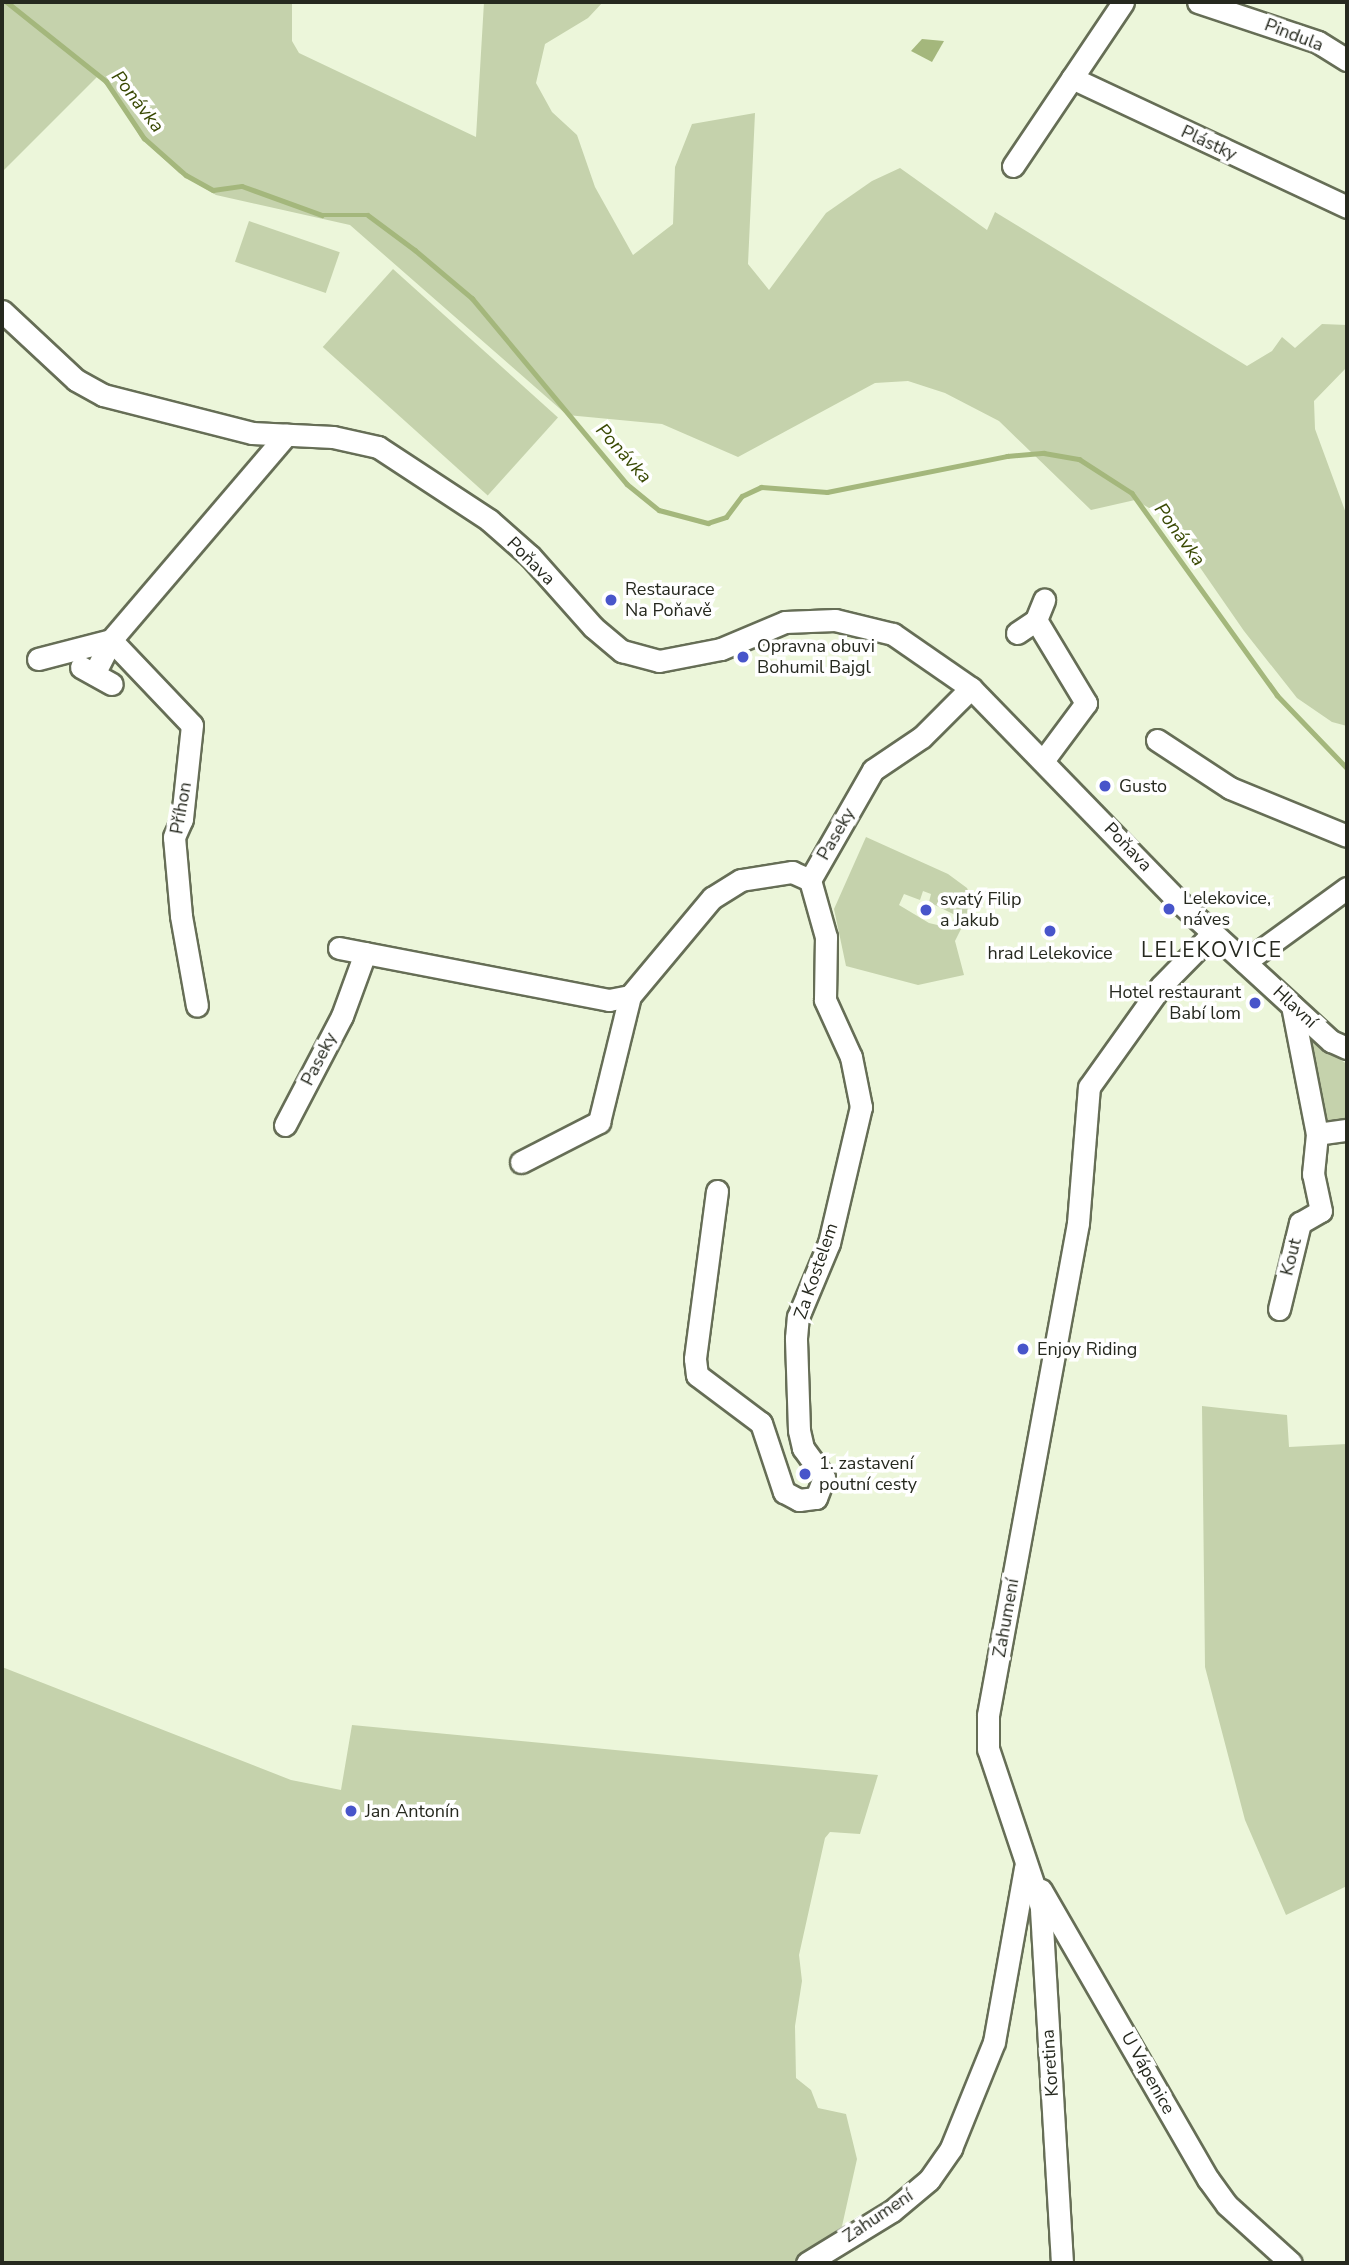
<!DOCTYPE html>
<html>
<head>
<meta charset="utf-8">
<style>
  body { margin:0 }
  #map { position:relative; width:1349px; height:2265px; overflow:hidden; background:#ecf6da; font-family:"Nunito Sans",sans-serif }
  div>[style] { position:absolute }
  .green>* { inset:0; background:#c5d2ac; transform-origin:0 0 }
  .water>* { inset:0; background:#a4b77c }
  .stream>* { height:4.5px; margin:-2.25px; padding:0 2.25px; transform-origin:2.25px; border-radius:2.25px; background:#a4b77c }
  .roads { filter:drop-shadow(2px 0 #666e56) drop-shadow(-2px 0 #666e56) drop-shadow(0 2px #666e56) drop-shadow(0 -2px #666e56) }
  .minor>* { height:21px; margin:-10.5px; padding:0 10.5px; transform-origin:10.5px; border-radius:10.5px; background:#fff }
  .dots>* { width:19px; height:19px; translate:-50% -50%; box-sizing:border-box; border:4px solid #fff; border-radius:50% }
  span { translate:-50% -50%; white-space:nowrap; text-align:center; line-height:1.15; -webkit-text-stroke:7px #fff; paint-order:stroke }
  .street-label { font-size:18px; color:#26291f }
  .poi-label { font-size:18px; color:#26291f }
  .left { translate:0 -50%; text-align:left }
  .right { translate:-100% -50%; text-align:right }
  .water-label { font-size:19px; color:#394903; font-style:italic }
  .quarter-label { font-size:21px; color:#26291f; letter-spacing:2px }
  .frame { position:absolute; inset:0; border:4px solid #26291f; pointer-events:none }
</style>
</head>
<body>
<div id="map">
  <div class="green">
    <div style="clip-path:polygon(2px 2px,292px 2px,292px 41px,299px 53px,476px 137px,484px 2px,603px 2px,588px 18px,545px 44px,536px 83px,552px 112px,577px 135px,595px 187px,633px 255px,673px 224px,675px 167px,692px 124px,755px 113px,748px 264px,769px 290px,826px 213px,872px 181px,900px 168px,987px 230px,995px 212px,1247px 366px,1272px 351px,1282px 337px,1295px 348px,1322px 324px,1347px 325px,1347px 367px,1314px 401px,1315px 429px,1347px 516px,1347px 726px,1332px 722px,1297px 698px,1244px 631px,1165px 517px,1135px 500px,1091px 510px,999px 421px,945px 393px,908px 381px,875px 383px,738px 457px,662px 424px,567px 415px,350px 225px,216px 195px,179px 173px,140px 137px,119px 100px,98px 76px,4px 170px)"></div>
    <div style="left:249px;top:221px;width:96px;height:43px;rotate:19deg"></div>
    <div style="left:393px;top:269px;width:222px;height:105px;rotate:42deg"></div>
    <div style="clip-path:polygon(evenodd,866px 837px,948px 874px,967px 888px,971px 898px,966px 919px,955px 941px,964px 975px,918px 985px,846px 966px,834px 909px,866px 837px,923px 891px,931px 894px,929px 902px,955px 915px,950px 928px,929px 923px,899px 905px,904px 894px,920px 900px,923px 891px)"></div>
    <div style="clip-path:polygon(1306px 1038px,1347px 1064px,1347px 1126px,1327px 1129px)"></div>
    <div style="clip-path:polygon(1202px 1406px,1287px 1415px,1289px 1447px,1347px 1444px,1347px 1886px,1286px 1915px,1245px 1820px,1205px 1667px)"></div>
    <div style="clip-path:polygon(2px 1667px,291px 1780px,341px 1790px,352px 1725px,878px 1775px,860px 1834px,830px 1832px,825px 1838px,799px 1955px,802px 1981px,795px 2026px,796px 2078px,811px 2090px,818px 2108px,846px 2114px,857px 2159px,838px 2244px,805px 2263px,2px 2263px)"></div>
  </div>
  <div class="water">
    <div style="clip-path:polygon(922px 39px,944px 41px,932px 62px,911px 51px)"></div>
  </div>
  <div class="stream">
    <div style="left:7px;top:2px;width:127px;rotate:38.6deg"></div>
    <div style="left:106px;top:81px;width:69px;rotate:56.3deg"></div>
    <div style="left:144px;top:138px;width:56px;rotate:41.4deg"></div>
    <div style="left:186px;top:175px;width:31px;rotate:29deg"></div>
    <div style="left:213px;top:190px;width:29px;rotate:-8deg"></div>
    <div style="left:242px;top:186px;width:85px;rotate:19.9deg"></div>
    <div style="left:322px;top:215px;width:46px"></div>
    <div style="left:368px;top:215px;width:59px;rotate:36.7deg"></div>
    <div style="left:415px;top:250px;width:75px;rotate:40.1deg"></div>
    <div style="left:472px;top:298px;width:242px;rotate:50.2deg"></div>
    <div style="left:627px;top:484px;width:41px;rotate:39.1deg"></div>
    <div style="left:659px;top:510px;width:51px;rotate:14.9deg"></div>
    <div style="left:708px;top:523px;width:19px;rotate:-18deg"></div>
    <div style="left:726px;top:517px;width:26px;rotate:-53deg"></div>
    <div style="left:742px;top:496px;width:21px;rotate:-25deg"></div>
    <div style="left:761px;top:487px;width:66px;rotate:4.3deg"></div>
    <div style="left:827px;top:492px;width:184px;rotate:-11.3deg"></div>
    <div style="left:1007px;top:456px;width:37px;rotate:-5deg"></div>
    <div style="left:1044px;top:453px;width:36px;rotate:10deg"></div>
    <div style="left:1079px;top:459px;width:63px;rotate:32.7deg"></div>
    <div style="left:1132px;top:493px;width:249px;rotate:54.3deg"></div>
    <div style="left:1277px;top:695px;width:101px;rotate:46.2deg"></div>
  </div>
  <div class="roads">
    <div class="minor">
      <div style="left:1198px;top:2px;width:126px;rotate:18.4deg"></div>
      <div style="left:1318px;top:42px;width:34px;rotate:32deg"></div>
      <div style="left:1072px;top:78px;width:304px;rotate:25.1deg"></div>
      <div style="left:1013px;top:166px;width:197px;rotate:-56.1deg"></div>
      <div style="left:2px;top:311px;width:101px;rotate:43deg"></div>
      <div style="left:76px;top:380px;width:31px;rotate:29deg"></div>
      <div style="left:103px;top:395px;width:154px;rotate:14.3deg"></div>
      <div style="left:252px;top:433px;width:81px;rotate:2.8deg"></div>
      <div style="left:333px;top:437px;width:46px;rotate:12.5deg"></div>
      <div style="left:378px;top:447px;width:133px;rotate:33.3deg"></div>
      <div style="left:489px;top:520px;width:55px;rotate:41.3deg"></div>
      <div style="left:530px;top:556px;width:95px;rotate:48.4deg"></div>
      <div style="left:593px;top:627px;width:38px;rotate:40deg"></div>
      <div style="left:622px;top:651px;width:38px;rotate:15deg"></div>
      <div style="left:659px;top:661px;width:63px;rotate:-11deg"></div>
      <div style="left:721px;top:649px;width:69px;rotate:-22.9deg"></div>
      <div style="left:785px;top:622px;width:50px;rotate:-2.3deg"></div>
      <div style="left:835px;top:620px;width:60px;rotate:13.6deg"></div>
      <div style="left:893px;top:634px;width:95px;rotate:34.7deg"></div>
      <div style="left:971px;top:688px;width:296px;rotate:45.8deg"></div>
      <div style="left:1177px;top:900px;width:209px;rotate:42.5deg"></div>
      <div style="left:1331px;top:1041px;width:17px;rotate:24deg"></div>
      <div style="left:1036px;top:620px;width:22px;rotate:-68deg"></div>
      <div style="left:1017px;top:633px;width:23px;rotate:-34deg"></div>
      <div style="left:1036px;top:620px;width:97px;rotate:58.9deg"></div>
      <div style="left:1086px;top:703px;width:72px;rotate:126.6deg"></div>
      <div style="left:111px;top:640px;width:117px;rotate:46.4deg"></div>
      <div style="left:192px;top:725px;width:95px;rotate:96.1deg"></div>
      <div style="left:182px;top:819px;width:20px;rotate:114deg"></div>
      <div style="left:174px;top:837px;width:79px;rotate:84.9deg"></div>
      <div style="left:181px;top:916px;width:91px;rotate:79.9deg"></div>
      <div style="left:38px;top:659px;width:75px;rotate:-14.6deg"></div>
      <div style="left:81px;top:667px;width:35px;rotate:29deg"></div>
      <div style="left:94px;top:674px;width:38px;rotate:-63deg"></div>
      <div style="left:111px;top:640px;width:270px;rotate:-49.5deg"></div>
      <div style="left:1157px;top:740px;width:87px;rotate:33.3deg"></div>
      <div style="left:1230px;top:788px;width:126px;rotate:22.3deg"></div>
      <div style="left:810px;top:880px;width:127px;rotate:-60.2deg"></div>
      <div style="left:873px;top:770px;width:59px;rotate:-34deg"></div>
      <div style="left:922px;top:737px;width:69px;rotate:-45deg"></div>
      <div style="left:339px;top:948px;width:275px;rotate:10.9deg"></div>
      <div style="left:609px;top:1000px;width:21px;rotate:-11deg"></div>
      <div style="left:630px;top:996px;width:128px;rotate:-50.1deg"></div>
      <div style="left:712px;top:898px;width:34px;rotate:-32deg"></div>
      <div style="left:741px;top:880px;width:52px;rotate:-8.9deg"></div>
      <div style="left:792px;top:872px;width:20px;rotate:24deg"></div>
      <div style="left:1245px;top:962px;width:126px;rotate:-36deg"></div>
      <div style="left:285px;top:1125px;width:123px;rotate:-62.4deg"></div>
      <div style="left:342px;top:1016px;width:67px;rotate:-69.9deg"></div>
      <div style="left:1317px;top:1134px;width:30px;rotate:-8deg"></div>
      <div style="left:521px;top:1162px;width:88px;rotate:-27.1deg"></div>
      <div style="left:599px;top:1122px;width:130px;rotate:-76.2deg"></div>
      <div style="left:717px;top:1191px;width:169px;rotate:97.5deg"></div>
      <div style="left:695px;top:1359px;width:16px;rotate:83deg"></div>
      <div style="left:697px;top:1375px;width:80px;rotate:36.9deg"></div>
      <div style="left:761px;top:1423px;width:73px;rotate:71.6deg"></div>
      <div style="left:784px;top:1492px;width:17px;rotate:28deg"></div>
      <div style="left:799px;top:1500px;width:17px;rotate:-7deg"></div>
      <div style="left:816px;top:1498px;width:22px;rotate:-69deg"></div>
      <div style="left:824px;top:1477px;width:36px;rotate:-126deg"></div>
      <div style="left:803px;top:1448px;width:18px;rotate:-103deg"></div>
      <div style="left:799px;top:1430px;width:92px;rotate:-91.9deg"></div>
      <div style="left:796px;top:1338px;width:21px;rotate:-85deg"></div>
      <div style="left:798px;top:1317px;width:80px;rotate:-67.3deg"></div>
      <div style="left:829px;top:1243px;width:140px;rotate:-76.8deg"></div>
      <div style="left:861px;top:1107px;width:51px;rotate:-101.3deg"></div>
      <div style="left:851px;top:1057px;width:63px;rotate:-114.5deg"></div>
      <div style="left:825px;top:1000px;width:63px;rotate:-89.1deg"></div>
      <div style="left:826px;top:937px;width:59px;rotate:-105.7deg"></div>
      <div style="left:1279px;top:1309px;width:89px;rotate:-76.3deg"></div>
      <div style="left:1300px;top:1223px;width:24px;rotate:-30deg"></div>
      <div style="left:1321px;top:1211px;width:38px;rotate:-102deg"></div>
      <div style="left:1313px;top:1174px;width:40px;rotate:-84.3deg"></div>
      <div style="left:1317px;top:1134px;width:131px;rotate:-101deg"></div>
      <div style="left:1041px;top:1890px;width:334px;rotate:60deg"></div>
      <div style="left:1208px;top:2179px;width:32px;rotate:54deg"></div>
      <div style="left:1227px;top:2205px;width:86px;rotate:42.2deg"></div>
      <div style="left:807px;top:2263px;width:100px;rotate:-31.5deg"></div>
      <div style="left:892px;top:2211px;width:48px;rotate:-40deg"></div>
      <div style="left:929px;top:2180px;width:39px;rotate:-55deg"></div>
      <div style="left:951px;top:2148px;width:114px;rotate:-67.9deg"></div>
      <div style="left:994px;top:2042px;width:177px;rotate:-79.9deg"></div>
      <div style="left:1062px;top:2263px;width:357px;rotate:-93.4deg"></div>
      <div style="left:1041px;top:1907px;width:167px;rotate:-108.5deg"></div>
      <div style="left:988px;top:1749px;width:34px;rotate:-90deg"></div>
      <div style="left:988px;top:1715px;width:500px;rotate:-79.63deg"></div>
      <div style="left:1078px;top:1223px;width:136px;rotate:-85.4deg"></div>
      <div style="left:1089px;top:1087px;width:124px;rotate:-54.5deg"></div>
      <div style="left:1161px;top:986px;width:74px;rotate:-45.5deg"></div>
    </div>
  </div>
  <div class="dots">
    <div style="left:611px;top:600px;background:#4855ca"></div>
    <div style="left:743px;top:657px;background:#4855ca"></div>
    <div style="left:1105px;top:786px;background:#4855ca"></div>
    <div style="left:1169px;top:909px;background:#4855ca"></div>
    <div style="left:926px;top:910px;background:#4855ca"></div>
    <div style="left:1050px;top:931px;background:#4855ca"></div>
    <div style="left:1255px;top:1003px;background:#4855ca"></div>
    <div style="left:1023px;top:1349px;background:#4855ca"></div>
    <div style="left:805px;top:1474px;background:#4855ca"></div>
    <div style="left:351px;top:1811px;background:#4855ca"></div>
  </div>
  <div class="street-label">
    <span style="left:1294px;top:35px;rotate:21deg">Pindula</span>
    <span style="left:1209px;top:143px;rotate:25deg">Plástky</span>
    <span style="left:531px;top:561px;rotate:45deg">Poňava</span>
    <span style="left:181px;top:808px;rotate:-80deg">Příhon</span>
    <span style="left:836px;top:834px;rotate:-60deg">Paseky</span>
    <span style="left:1128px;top:847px;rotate:46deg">Poňava</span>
    <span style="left:1295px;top:1007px;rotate:43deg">Hlavní</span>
    <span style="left:319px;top:1059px;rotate:-63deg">Paseky</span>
    <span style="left:1291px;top:1257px;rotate:-76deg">Kout</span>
    <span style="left:816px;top:1271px;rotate:-71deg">Za Kostelem</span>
    <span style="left:1006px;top:1618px;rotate:-80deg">Zahumení</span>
    <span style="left:1050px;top:2063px;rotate:-94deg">Koretina</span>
    <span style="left:1148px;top:2073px;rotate:61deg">U Vápenice</span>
    <span style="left:878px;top:2216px;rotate:-34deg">Zahumení</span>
  </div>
  <div class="poi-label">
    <span class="left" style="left:625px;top:600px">Restaurace<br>Na Poňavě</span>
    <span class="left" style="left:757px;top:657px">Opravna obuvi<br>Bohumil Bajgl</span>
    <span class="left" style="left:1119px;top:786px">Gusto</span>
    <span class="left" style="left:1183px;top:909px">Lelekovice,<br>náves</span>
    <span class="left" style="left:940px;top:910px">svatý Filip<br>a Jakub</span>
    <span style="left:1050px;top:953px">hrad Lelekovice</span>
    <span class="right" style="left:1241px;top:1003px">Hotel restaurant<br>Babí lom</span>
    <span class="left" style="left:1037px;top:1349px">Enjoy Riding</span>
    <span class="left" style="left:819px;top:1474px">1. zastavení<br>poutní cesty</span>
    <span class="left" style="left:365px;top:1811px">Jan Antonín</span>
  </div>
  <div class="water-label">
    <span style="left:137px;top:102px;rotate:52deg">Ponávka</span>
    <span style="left:623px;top:454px;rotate:48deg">Ponávka</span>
    <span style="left:1179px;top:535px;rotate:54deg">Ponávka</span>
  </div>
  <div class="quarter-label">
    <span style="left:1212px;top:950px">LELEKOVICE</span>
  </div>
  <div class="frame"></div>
</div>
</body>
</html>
